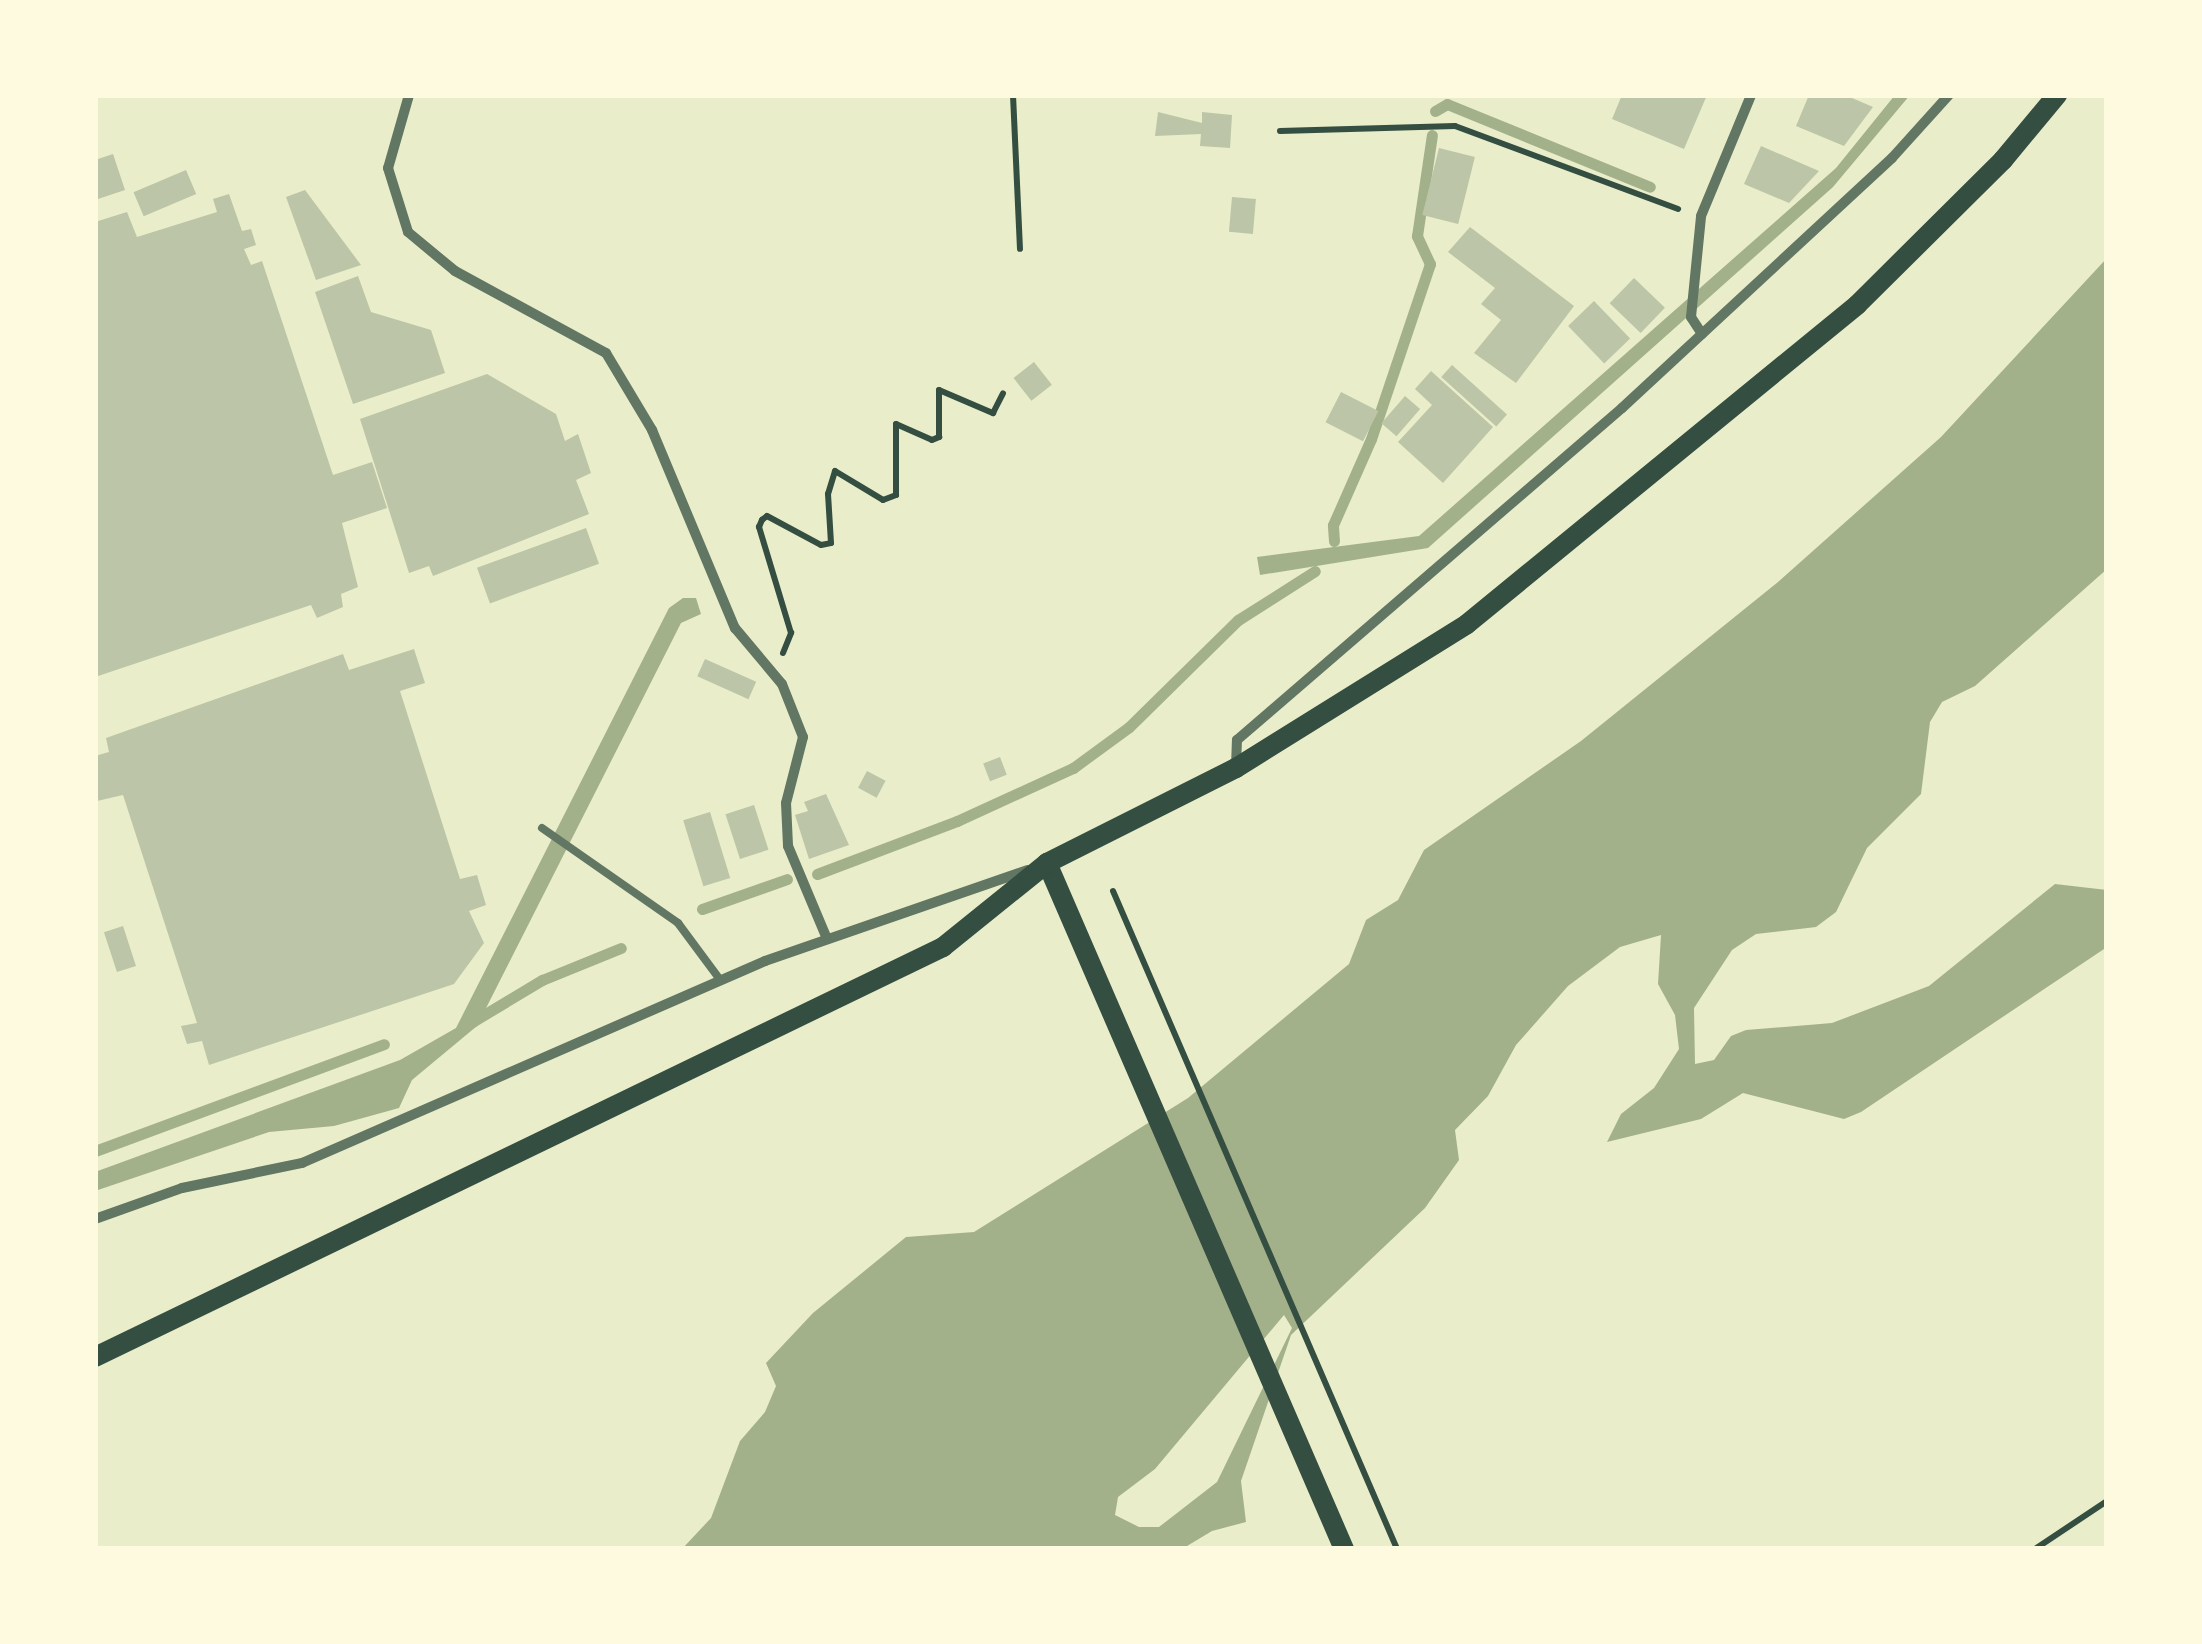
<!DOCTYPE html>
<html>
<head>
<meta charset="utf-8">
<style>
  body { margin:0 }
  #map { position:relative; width:2202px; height:1644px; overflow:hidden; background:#e9edc9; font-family:"Times New Roman",serif }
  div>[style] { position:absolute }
  .water>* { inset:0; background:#a3b18a }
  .stream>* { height:11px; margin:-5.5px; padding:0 5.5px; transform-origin:5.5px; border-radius:5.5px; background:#a3b18a }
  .building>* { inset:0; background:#bcc5a7; transform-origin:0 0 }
  .path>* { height:6px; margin:-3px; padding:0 3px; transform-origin:3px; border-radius:3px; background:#344e41 }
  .service>* { height:8px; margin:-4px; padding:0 4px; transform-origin:4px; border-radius:4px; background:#617663 }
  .minor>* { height:10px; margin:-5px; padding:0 5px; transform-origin:5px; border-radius:5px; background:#617663 }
  .secondary>* { height:20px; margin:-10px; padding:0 10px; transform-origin:10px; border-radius:10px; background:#344e41 }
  span { translate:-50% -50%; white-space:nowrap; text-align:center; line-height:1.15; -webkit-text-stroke:9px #fefae0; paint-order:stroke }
  .frame { position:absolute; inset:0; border:98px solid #fefae0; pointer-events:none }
</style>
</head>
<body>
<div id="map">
  <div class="water">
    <div style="clip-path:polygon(1895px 95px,1910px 95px,1833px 187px,1428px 548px,1260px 575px,1257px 557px,1419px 536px,1836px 168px)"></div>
    <div style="clip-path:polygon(evenodd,2107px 258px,2107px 569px,1975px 686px,1942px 702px,1930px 722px,1921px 794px,1867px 848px,1836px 912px,1816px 927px,1756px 934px,1732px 950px,1694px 1008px,1695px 1064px,1714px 1060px,1731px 1036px,1746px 1030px,1832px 1023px,1929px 986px,2055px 884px,2107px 890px,2107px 947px,1861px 1112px,1844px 1119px,1743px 1093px,1701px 1119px,1607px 1142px,1621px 1114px,1654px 1088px,1679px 1049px,1675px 1015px,1658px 984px,1661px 935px,1620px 947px,1568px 986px,1516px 1045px,1488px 1096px,1455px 1130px,1459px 1160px,1425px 1208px,1291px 1335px,1241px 1481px,1246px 1522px,1212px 1531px,1182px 1549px,682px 1549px,711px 1518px,740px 1441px,765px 1412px,776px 1386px,766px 1363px,813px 1313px,906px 1237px,974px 1232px,1188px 1098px,1349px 964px,1366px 920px,1398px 900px,1424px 850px,1581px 741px,1778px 582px,1941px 437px,2107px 258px,1284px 1315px,1292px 1328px,1217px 1482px,1159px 1527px,1139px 1527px,1115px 1515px,1118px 1497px,1155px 1469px,1284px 1315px)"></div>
    <div style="clip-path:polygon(683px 598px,696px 598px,701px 614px,681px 623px,477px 1026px,412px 1080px,399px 1108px,334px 1126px,269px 1132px,95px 1191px,95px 1172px,400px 1060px,456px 1028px,669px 608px)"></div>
  </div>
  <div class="stream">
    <div style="left:1435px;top:111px;width:14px;rotate:-30deg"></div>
    <div style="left:1447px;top:104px;width:219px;rotate:22.2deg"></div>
    <div style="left:1334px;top:541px;width:16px;rotate:-94deg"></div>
    <div style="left:1333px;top:525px;width:94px;rotate:-66.2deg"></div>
    <div style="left:1371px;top:439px;width:185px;rotate:-71.4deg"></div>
    <div style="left:1430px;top:264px;width:31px;rotate:-115deg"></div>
    <div style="left:1417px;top:236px;width:102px;rotate:-81.6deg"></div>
    <div style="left:817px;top:874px;width:150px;rotate:-20.7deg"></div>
    <div style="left:957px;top:821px;width:128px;rotate:-24.6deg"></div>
    <div style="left:1073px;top:768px;width:69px;rotate:-36.2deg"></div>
    <div style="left:1129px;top:727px;width:153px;rotate:-44.5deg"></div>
    <div style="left:1238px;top:620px;width:91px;rotate:-32.5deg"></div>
    <div style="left:702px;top:909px;width:90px;rotate:-19.4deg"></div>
    <div style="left:472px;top:1022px;width:82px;rotate:-31deg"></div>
    <div style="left:542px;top:980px;width:85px;rotate:-22.1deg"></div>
    <div style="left:95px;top:1151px;width:308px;rotate:-20.3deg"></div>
  </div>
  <div class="building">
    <div style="clip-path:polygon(1622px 95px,1707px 95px,1684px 149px,1612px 119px)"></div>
    <div style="clip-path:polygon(1809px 95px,1845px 95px,1873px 107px,1844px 146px,1796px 126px)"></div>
    <div style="clip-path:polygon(1158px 112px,1202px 123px,1202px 112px,1232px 115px,1230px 148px,1200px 146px,1201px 134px,1155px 136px)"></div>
    <div style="clip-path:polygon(1761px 146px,1819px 171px,1789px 203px,1744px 184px)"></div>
    <div style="left:1439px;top:148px;width:37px;height:69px;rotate:14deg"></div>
    <div style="clip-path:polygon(113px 154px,125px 190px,95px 200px,95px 160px)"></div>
    <div style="left:186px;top:170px;width:26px;height:57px;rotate:67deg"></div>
    <div style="clip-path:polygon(305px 190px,361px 265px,316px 280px,286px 197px)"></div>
    <div style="clip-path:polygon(229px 194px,242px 231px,251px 229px,256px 245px,244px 249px,251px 265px,262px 261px,333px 475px,372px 462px,387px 508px,342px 523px,358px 587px,341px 594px,343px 607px,317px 618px,311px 605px,95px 677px,95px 222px,127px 212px,137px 237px,217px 212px,213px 199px)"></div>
    <div style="left:1232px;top:197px;width:24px;height:35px;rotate:5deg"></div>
    <div style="clip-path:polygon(1470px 227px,1574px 306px,1516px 383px,1474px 353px,1501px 320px,1481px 304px,1495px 288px,1448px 252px)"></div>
    <div style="clip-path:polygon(358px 276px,371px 312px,431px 330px,445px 373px,353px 404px,315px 292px)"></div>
    <div style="left:1634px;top:278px;width:43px;height:35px;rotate:44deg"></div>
    <div style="left:1594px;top:301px;width:52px;height:36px;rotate:46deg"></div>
    <div style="left:1034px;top:362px;width:29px;height:26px;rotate:52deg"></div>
    <div style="left:1452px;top:365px;width:74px;height:16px;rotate:42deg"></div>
    <div style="clip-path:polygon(1431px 371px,1493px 427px,1443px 483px,1398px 442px,1432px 405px,1415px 389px)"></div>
    <div style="clip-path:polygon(487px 374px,556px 414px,565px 441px,578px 434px,591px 473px,576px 480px,589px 514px,433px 576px,429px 566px,409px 573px,360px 419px)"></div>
    <div style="left:1341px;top:392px;width:42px;height:34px;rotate:27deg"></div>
    <div style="left:1405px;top:396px;width:20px;height:36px;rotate:41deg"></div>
    <div style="left:586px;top:528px;width:38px;height:116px;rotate:70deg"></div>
    <div style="clip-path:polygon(414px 649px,425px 683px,400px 691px,460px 879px,477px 875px,486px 905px,469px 911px,484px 943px,454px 984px,209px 1065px,202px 1041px,187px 1044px,181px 1026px,197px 1023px,123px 795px,97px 801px,95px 756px,109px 752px,106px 738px,343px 654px,349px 670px)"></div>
    <div style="left:705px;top:659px;width:56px;height:19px;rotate:24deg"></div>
    <div style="left:1000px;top:757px;width:19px;height:18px;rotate:69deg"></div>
    <div style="left:867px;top:771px;width:21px;height:19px;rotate:28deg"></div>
    <div style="clip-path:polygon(826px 794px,849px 845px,809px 859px,795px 815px,808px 811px,804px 802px)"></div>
    <div style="left:754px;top:805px;width:47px;height:30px;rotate:72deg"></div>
    <div style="left:710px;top:812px;width:69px;height:28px;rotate:73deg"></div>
    <div style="left:123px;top:926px;width:42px;height:20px;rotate:72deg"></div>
  </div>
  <div class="path">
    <div style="left:1013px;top:95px;width:154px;rotate:87.4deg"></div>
    <div style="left:1280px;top:131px;width:175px;rotate:-1.6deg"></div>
    <div style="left:1455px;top:126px;width:238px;rotate:20.4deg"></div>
    <div style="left:783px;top:653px;width:22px;rotate:-68deg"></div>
    <div style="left:791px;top:633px;width:111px;rotate:-106.8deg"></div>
    <div style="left:759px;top:527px;width:8px;rotate:-67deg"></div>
    <div style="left:762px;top:520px;width:6px;rotate:-39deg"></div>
    <div style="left:767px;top:516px;width:61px;rotate:28.2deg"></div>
    <div style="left:821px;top:545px;width:10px;rotate:-11deg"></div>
    <div style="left:831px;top:543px;width:49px;rotate:-93.5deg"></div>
    <div style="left:828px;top:494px;width:24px;rotate:-73deg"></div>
    <div style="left:835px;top:471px;width:56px;rotate:31.1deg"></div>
    <div style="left:883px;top:500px;width:14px;rotate:-21deg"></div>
    <div style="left:896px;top:495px;width:71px;rotate:-90deg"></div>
    <div style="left:896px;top:424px;width:39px;rotate:24deg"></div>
    <div style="left:932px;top:440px;width:8px;rotate:-23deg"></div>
    <div style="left:939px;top:437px;width:47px;rotate:-90deg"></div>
    <div style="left:939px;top:390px;width:59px;rotate:23.1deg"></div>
    <div style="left:993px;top:413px;width:22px;rotate:-63deg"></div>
    <div style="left:1113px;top:891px;width:717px;rotate:66.65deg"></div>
    <div style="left:2035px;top:1549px;width:87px;rotate:-33.7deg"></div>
  </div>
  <div class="service">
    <div style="left:542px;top:828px;width:166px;rotate:34.9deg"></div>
    <div style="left:678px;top:923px;width:72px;rotate:53.4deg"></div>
  </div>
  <div class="minor">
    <div style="left:409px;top:95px;width:76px;rotate:106deg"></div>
    <div style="left:388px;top:168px;width:67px;rotate:72.6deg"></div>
    <div style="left:408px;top:232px;width:61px;rotate:39.7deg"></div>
    <div style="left:455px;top:271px;width:172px;rotate:28.5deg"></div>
    <div style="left:606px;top:353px;width:90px;rotate:59.1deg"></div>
    <div style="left:652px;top:430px;width:215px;rotate:67.3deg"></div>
    <div style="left:735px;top:628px;width:73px;rotate:50deg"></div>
    <div style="left:782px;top:684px;width:57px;rotate:68.4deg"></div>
    <div style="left:803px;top:737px;width:68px;rotate:104.4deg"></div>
    <div style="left:786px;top:803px;width:43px;rotate:87.3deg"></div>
    <div style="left:788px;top:846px;width:101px;rotate:67.2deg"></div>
    <div style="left:1702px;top:334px;width:20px;rotate:-123deg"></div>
    <div style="left:1691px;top:317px;width:101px;rotate:-84.3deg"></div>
    <div style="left:1701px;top:216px;width:131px;rotate:-67.5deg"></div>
    <div style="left:1236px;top:767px;width:27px;rotate:-88deg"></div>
    <div style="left:1237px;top:740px;width:508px;rotate:-40.77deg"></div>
    <div style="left:1622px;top:408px;width:368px;rotate:-42.8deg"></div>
    <div style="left:1892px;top:158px;width:85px;rotate:-47.9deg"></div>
    <div style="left:95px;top:1219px;width:92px;rotate:-19.6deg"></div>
    <div style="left:182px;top:1188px;width:123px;rotate:-11.8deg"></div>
    <div style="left:302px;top:1163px;width:505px;rotate:-23.57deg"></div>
    <div style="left:765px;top:961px;width:278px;rotate:-19.1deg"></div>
  </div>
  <div class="secondary">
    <div style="left:1047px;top:863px;width:748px;rotate:66.59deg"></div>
    <div style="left:95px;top:1357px;width:942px;rotate:-25.8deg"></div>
    <div style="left:943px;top:947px;width:134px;rotate:-38.9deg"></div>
    <div style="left:1047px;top:863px;width:212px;rotate:-26.7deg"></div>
    <div style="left:1236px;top:768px;width:272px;rotate:-31.9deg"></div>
    <div style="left:1467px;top:624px;width:504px;rotate:-39.28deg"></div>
    <div style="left:1857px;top:305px;width:206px;rotate:-44.8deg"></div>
    <div style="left:2003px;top:160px;width:85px;rotate:-50.3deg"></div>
  </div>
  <div class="frame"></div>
</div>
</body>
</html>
